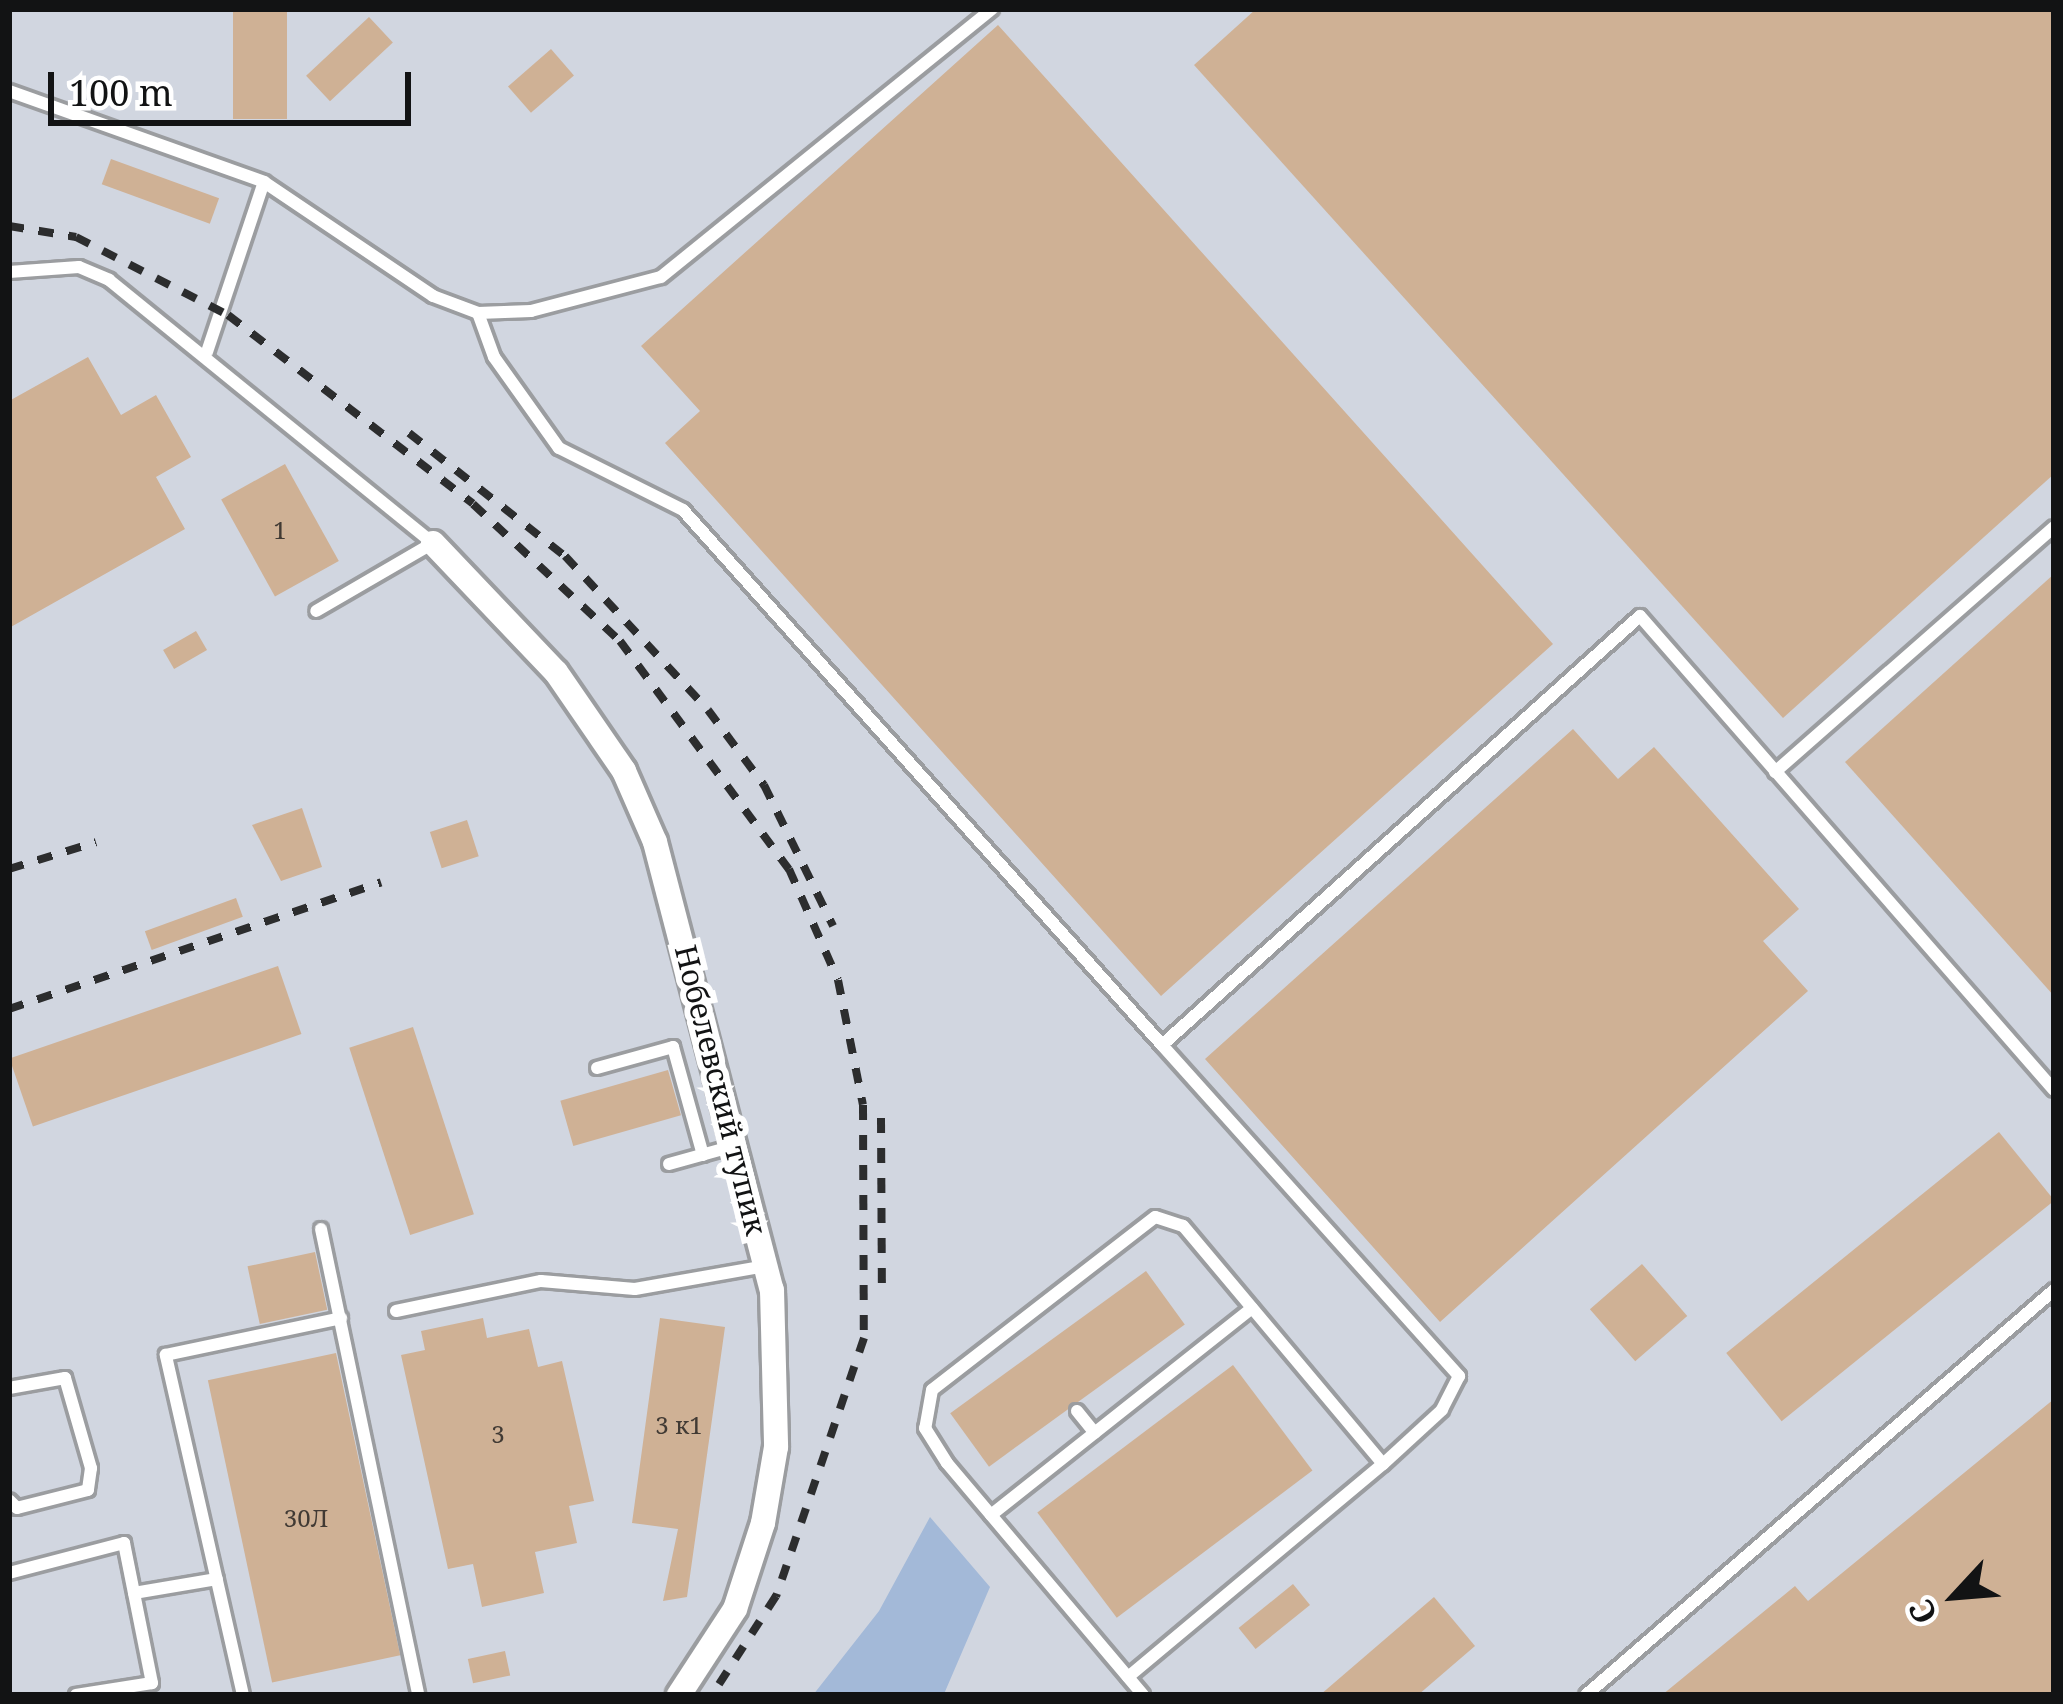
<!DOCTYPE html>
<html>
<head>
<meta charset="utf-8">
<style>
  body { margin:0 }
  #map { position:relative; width:2063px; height:1704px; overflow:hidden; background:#e1e3e6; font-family:"Noto Serif",serif }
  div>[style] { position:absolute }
  .built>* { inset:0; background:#d1d6e0; transform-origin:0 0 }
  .water>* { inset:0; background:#a3b9d8 }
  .building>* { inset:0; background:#cfb195; transform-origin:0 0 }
  .roads { filter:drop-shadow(3px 0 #9b9da0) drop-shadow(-3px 0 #9b9da0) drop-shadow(0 3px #9b9da0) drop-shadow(0 -3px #9b9da0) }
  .lane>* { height:12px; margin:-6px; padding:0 6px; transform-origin:6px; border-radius:6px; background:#fff }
  .street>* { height:24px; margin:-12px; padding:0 12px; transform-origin:12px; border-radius:12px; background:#fff }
  .rail>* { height:8px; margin-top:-4px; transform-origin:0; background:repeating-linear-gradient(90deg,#2c2d2e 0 15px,transparent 0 30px) }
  span { translate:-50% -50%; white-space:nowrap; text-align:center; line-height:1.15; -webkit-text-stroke:12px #fff; paint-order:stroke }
  .number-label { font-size:24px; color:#413a34 }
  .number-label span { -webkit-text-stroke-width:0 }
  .street-label { font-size:30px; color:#121314 }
  .frame { position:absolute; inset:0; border:12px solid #121314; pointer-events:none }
  .north { position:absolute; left:1895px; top:1536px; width:120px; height:120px; -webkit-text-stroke:9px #fff; paint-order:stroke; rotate:244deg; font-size:33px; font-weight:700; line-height:48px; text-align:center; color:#121314 }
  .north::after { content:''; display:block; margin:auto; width:42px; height:54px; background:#121314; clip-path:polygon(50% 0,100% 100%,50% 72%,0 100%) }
  .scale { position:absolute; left:48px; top:72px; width:363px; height:54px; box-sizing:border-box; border:6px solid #121314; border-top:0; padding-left:15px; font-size:36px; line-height:42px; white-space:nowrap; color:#121314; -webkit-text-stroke:9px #fff; paint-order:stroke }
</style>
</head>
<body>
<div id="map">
  <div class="built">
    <div style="left:9px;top:9px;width:2045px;height:1686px"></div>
  </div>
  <div class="water">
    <div style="clip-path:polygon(930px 1517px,990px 1587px,944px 1694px,813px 1695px,879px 1611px)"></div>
  </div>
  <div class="building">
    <div style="left:233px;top:9px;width:54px;height:110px"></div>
    <div style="clip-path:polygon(1256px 9px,2054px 9px,2054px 474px,1783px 718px,1194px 65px)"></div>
    <div style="left:369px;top:17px;width:35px;height:86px;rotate:47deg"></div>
    <div style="clip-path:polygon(998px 25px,1553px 644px,1161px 996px,665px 443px,700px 411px,641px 346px)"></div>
    <div style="left:551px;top:49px;width:35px;height:57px;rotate:49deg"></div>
    <div style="left:111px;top:159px;width:115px;height:27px;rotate:20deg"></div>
    <div style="clip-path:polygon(88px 357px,121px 415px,156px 395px,191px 457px,156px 477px,185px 529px,9px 628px,9px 401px)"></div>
    <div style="left:285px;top:464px;width:111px;height:73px;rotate:61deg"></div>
    <div style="clip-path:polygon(2054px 574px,2054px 996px,1845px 762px)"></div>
    <div style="left:196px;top:631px;width:22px;height:38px;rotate:60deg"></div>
    <div style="clip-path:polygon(1573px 729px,1618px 779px,1654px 747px,1799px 909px,1763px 941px,1808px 991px,1440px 1322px,1205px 1059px)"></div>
    <div style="clip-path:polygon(302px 808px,322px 867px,281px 881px,252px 825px)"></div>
    <div style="left:467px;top:820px;width:38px;height:39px;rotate:72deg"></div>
    <div style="left:236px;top:898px;width:20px;height:97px;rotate:70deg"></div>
    <div style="left:278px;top:966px;width:72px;height:284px;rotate:71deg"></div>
    <div style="left:413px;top:1027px;width:197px;height:67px;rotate:72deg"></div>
    <div style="left:668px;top:1070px;width:47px;height:112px;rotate:74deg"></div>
    <div style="left:1999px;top:1132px;width:88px;height:351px;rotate:51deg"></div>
    <div style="left:315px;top:1252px;width:59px;height:69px;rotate:78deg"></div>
    <div style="left:1642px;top:1264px;width:69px;height:69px;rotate:49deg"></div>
    <div style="left:1146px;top:1271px;width:66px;height:242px;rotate:54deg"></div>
    <div style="clip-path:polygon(483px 1318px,487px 1338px,529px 1329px,538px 1367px,562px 1361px,594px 1501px,569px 1506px,577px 1543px,535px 1552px,544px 1593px,482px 1607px,473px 1564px,448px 1569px,401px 1355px,425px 1350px,421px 1331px)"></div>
    <div style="clip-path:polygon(660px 1318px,725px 1327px,687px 1597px,663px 1601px,678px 1529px,632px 1523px)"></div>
    <div style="left:336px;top:1353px;width:309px;height:131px;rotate:78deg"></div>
    <div style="left:1233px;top:1365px;width:132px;height:245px;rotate:53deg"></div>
    <div style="clip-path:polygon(2054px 1399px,2054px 1695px,1662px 1695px,1795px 1586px,1808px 1601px)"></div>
    <div style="left:1293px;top:1584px;width:27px;height:70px;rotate:51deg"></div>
    <div style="clip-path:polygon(1434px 1597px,1475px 1646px,1418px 1695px,1320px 1695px)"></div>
    <div style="left:505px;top:1651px;width:25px;height:38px;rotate:78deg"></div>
  </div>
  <div class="roads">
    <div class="lane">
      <div style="left:9px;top:91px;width:271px;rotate:19.6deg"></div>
      <div style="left:264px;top:182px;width:204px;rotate:34deg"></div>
      <div style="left:433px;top:296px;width:48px;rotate:20.7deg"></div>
      <div style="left:478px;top:313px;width:53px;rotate:-2.2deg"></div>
      <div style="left:531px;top:311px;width:134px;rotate:-14.7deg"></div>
      <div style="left:661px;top:277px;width:426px;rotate:-39deg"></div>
      <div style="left:9px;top:272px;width:70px;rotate:-4.1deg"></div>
      <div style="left:79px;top:267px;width:33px;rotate:23deg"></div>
      <div style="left:109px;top:280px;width:417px;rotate:39.1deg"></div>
      <div style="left:433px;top:543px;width:135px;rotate:149.8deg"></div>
      <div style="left:478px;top:313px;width:47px;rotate:70deg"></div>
      <div style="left:494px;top:357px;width:112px;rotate:54.5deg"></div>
      <div style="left:559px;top:448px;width:139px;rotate:26.6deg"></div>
      <div style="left:683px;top:510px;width:718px;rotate:48.16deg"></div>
      <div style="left:1162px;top:1045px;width:642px;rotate:-41.91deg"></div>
      <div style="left:1640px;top:616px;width:629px;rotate:48.87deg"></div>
      <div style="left:207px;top:352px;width:179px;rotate:-71.5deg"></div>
      <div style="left:1775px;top:772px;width:371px;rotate:-41.3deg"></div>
      <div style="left:1162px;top:1045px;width:445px;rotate:48.1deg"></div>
      <div style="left:1459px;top:1376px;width:38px;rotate:117deg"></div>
      <div style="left:1442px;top:1410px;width:80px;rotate:137.5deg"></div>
      <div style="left:597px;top:1068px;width:79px;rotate:-15.4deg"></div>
      <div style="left:673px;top:1047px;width:112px;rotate:74.5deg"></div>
      <div style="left:669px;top:1164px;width:71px;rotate:-15.6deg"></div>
      <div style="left:321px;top:1229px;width:476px;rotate:78.2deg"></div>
      <div style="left:396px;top:1311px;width:148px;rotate:-11.7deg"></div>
      <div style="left:541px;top:1281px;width:94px;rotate:4.9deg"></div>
      <div style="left:635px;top:1289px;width:132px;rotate:-10deg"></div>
      <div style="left:9px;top:1388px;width:57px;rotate:-10.1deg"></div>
      <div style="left:65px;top:1378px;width:94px;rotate:73.9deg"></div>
      <div style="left:91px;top:1468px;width:22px;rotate:98deg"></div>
      <div style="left:88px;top:1490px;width:73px;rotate:165.8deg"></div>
      <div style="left:17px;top:1508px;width:11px;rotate:-135deg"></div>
      <div style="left:1077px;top:1411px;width:28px;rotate:51deg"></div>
      <div style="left:991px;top:1515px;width:333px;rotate:-38.4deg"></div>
      <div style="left:9px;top:1573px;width:119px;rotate:-14.6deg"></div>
      <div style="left:124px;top:1543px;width:143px;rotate:78.7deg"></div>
      <div style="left:152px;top:1683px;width:77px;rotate:171deg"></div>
      <div style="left:134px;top:1593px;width:84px;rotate:-9.6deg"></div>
      <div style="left:1128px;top:1677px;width:332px;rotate:-39.9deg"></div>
      <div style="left:1383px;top:1464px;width:311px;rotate:-130deg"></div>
      <div style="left:1183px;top:1226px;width:29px;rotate:-162deg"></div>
      <div style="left:1155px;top:1217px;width:282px;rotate:142.2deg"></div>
      <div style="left:932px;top:1390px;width:39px;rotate:100deg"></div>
      <div style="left:925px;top:1428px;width:41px;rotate:57.8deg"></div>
      <div style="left:947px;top:1463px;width:304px;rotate:49.8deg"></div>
      <div style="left:243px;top:1695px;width:349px;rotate:-102.8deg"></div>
      <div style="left:166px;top:1355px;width:179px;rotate:-11.9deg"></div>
      <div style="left:1586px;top:1695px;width:619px;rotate:-40.87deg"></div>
    </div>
    <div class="street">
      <div style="left:433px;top:543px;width:178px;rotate:46.4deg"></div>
      <div style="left:556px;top:672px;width:120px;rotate:55.5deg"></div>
      <div style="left:624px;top:771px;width:77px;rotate:66.4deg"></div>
      <div style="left:655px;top:842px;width:463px;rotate:75.4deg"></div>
      <div style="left:772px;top:1290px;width:157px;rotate:88.5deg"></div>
      <div style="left:776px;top:1447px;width:77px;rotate:99.7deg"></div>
      <div style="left:763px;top:1523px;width:90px;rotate:108deg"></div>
      <div style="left:735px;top:1609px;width:103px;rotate:123.1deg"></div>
    </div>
  </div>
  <div class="rail">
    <div style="left:9px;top:226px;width:68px;rotate:9.3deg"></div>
    <div style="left:76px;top:237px;width:171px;rotate:27.2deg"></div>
    <div style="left:228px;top:315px;width:309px;rotate:37.6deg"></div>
    <div style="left:473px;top:504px;width:201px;rotate:43deg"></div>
    <div style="left:620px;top:641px;width:284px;rotate:53.5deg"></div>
    <div style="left:789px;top:869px;width:121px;rotate:66.2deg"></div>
    <div style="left:838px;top:980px;width:127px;rotate:78.7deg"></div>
    <div style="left:863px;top:1105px;width:233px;rotate:89.8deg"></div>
    <div style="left:864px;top:1338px;width:273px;rotate:108.8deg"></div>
    <div style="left:776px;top:1596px;width:118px;rotate:122.9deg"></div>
    <div style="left:409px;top:433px;width:199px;rotate:38.3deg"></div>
    <div style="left:565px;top:556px;width:210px;rotate:47.1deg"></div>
    <div style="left:708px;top:710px;width:94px;rotate:53.3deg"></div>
    <div style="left:764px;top:785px;width:157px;rotate:63.9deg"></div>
    <div style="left:9px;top:869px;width:91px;rotate:-17.2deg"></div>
    <div style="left:9px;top:1009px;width:393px;rotate:-18.8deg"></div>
    <div style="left:881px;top:1118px;width:173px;rotate:89.7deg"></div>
  </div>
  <div class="number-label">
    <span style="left:280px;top:530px">1</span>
    <span style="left:679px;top:1425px">3 к1</span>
    <span style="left:498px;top:1434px">3</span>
    <span style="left:306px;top:1518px">30Л</span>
  </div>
  <div class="street-label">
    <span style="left:721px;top:1090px;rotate:76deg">Нобелевский тупик</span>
  </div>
  <div class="frame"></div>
  <div class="north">С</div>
  <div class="scale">100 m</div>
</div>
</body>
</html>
